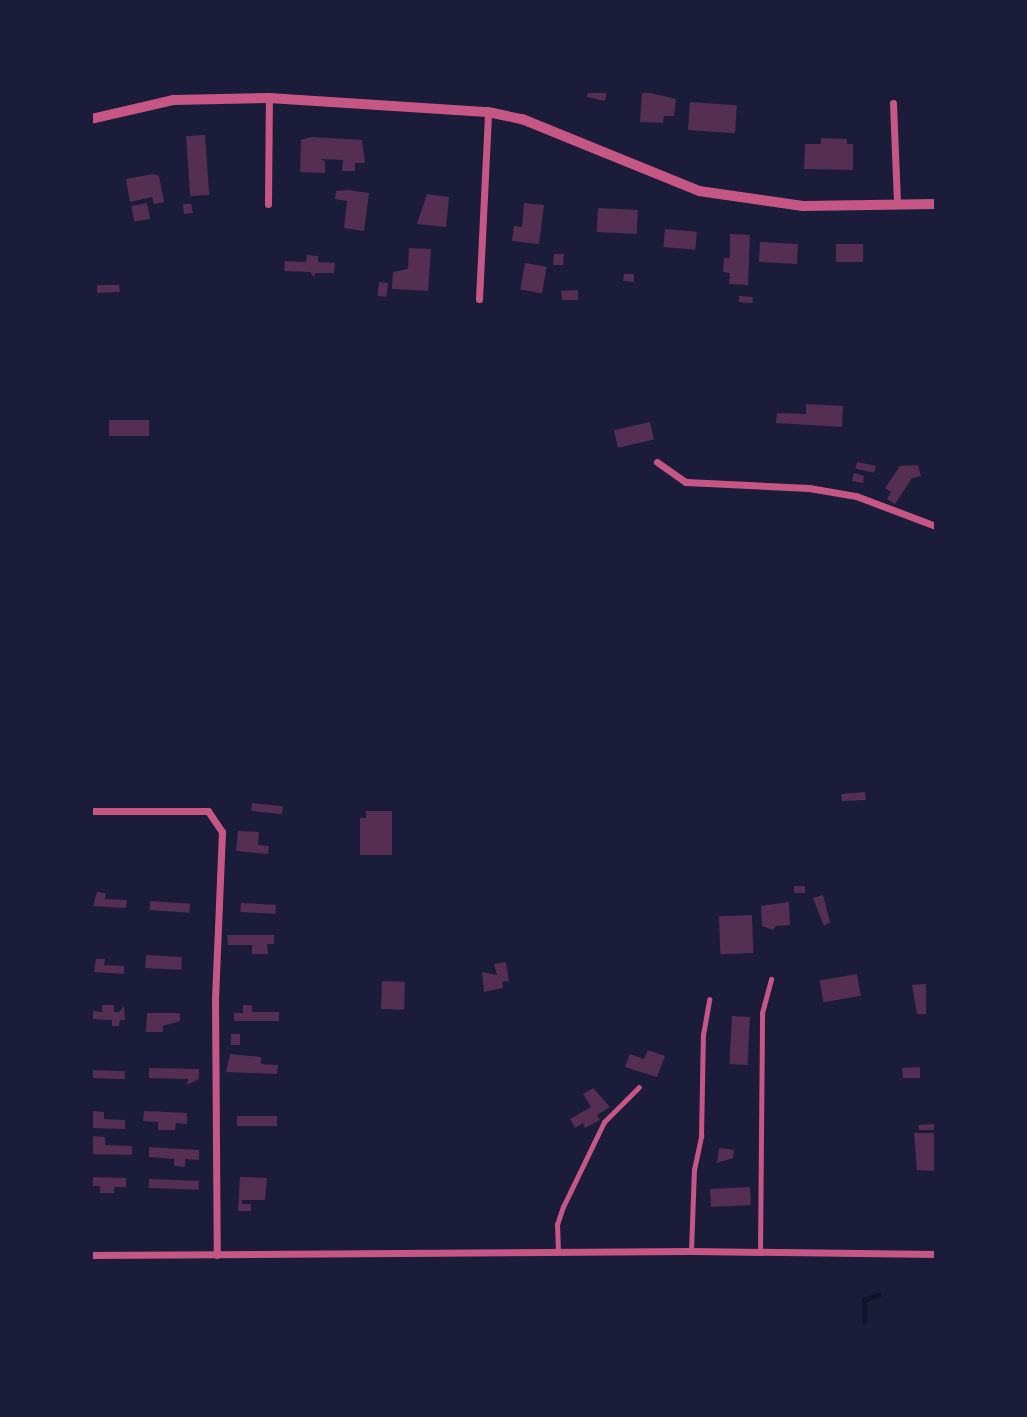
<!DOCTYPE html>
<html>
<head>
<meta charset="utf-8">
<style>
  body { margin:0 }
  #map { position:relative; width:1027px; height:1417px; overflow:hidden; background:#1b1b3a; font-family:"IBM Plex Serif",serif }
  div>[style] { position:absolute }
  .stream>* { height:4.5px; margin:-2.25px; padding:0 2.25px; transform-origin:2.25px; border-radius:2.25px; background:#12122b }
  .building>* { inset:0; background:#542f53; transform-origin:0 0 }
  .service>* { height:4.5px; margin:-2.25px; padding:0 2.25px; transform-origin:2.25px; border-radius:2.25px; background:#c65784 }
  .minor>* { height:7px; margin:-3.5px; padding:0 3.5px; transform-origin:3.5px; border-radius:3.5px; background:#c65784 }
  .tertiary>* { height:10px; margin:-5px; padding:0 5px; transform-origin:5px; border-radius:5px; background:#c65784 }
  span { translate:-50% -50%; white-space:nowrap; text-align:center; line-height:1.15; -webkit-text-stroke:7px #1b1b3a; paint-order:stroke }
  .frame { position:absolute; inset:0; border:93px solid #1b1b3a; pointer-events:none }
</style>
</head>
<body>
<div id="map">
  <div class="stream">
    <div style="left:864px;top:1326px;width:26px;rotate:-90deg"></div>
    <div style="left:864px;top:1300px;width:15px;rotate:-20deg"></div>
  </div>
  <div class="building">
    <div style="clip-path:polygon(588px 91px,607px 91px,605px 101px,587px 97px)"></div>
    <div style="clip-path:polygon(642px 91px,676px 99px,674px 116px,664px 116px,663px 123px,640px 122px)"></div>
    <div style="left:690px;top:102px;width:47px;height:28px;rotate:4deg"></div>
    <div style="left:205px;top:135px;width:60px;height:19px;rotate:86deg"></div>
    <div style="clip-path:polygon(312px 137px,362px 140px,365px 163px,355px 163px,355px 171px,342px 171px,343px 160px,320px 159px,325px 161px,325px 173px,300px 172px,301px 140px)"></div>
    <div style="clip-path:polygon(821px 138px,847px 139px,847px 144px,853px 144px,853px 170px,804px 169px,805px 144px,821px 144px)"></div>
    <div style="clip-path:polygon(153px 174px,159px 176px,164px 202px,154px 204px,152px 197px,130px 202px,126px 179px)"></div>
    <div style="clip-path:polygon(348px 190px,369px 193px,364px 231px,344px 228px,347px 201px,335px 199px,336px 191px)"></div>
    <div style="clip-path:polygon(427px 194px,449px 197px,446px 227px,417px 224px)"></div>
    <div style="left:147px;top:203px;width:16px;height:16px;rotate:79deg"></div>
    <div style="clip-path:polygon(524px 203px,544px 205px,539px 244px,512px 241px,514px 226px,522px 227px)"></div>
    <div style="clip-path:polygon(183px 204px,191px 204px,193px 213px,184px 214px)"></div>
    <div style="left:598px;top:208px;width:40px;height:24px;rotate:3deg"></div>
    <div style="left:665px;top:229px;width:32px;height:18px;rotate:5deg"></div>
    <div style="clip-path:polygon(730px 234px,750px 235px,748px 285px,729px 284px,730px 273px,723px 272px,724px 258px,730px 258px)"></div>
    <div style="left:760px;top:242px;width:38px;height:20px;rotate:3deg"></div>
    <div style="left:836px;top:244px;width:27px;height:18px"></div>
    <div style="clip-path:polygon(409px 248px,431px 249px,428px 291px,392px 289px,393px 272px,408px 269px)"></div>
    <div style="clip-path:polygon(554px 254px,564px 254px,563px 265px,553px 265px)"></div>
    <div style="clip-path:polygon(307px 255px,318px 256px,318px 262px,335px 263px,334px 273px,315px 273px,314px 277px,310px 272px,284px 271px,285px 261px,306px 262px)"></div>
    <div style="left:525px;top:263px;width:22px;height:27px;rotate:10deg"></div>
    <div style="clip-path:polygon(624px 274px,634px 274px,634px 282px,623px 281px)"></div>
    <div style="left:379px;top:282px;width:9px;height:14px;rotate:6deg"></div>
    <div style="clip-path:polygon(97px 285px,119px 285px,120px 292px,97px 293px)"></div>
    <div style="clip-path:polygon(578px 290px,578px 300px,562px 300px,561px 291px)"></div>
    <div style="left:739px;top:296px;width:14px;height:6px;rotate:4deg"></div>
    <div style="clip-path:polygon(806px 404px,843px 406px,842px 427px,776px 423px,777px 413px,806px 414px)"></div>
    <div style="left:149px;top:420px;width:16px;height:40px;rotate:90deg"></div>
    <div style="left:650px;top:422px;width:18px;height:37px;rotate:77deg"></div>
    <div style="left:857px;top:462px;width:19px;height:7px;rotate:12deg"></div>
    <div style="clip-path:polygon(918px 465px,921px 476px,912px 478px,895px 504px,887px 499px,891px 492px,885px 488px,900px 466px)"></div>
    <div style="clip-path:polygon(854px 473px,864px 476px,863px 483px,852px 481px)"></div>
    <div style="clip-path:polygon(865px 792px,866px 800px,842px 801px,841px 794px)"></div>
    <div style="left:252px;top:803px;width:31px;height:8px;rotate:6deg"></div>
    <div style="clip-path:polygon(366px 811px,392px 811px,392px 855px,360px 855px,360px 818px,366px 818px)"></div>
    <div style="clip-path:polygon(238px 831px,259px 832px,258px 845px,269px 846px,268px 854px,236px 851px)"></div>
    <div style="left:805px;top:886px;width:7px;height:11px;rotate:90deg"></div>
    <div style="clip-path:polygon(97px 892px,105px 893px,105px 899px,127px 900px,126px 908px,93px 906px)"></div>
    <div style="clip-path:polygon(823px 895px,830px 922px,824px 926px,813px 898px)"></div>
    <div style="left:150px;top:901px;width:40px;height:9px;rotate:4deg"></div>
    <div style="clip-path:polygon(789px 902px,790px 925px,776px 926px,773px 930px,762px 926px,761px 906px)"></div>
    <div style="left:241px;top:903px;width:35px;height:9px;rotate:3deg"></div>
    <div style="left:752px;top:915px;width:38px;height:33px;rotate:88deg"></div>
    <div style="clip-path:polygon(227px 935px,274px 935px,274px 944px,267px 944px,268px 954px,252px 954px,252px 945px,228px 945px)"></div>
    <div style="left:146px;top:955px;width:36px;height:13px;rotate:3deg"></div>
    <div style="clip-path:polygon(96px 959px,105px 959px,104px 965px,124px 966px,124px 974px,94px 972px)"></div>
    <div style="clip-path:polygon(506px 962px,509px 981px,502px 982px,503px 988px,484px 992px,482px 972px,497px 975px,494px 964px)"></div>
    <div style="left:857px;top:974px;width:22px;height:38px;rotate:80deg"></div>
    <div style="left:382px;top:981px;width:23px;height:28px;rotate:2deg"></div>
    <div style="clip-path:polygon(926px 984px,926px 1014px,917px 1014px,912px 985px)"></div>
    <div style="clip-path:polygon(102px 1005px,114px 1005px,114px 1012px,119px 1012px,124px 1006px,125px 1020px,120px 1020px,119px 1026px,112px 1026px,112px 1020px,91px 1019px,92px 1011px,102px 1012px)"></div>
    <div style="clip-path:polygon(243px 1005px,252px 1005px,252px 1012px,279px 1012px,279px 1021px,234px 1021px,234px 1013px,243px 1013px)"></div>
    <div style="clip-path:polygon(147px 1013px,180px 1013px,180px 1021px,163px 1026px,163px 1032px,146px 1032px)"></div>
    <div style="left:732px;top:1016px;width:18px;height:48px;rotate:3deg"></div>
    <div style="left:231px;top:1034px;width:9px;height:11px"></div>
    <div style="clip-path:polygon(648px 1050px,665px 1056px,657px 1077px,625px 1067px,630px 1054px,644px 1059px)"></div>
    <div style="clip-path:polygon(230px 1054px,261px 1057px,261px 1064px,278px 1065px,277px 1074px,226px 1072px)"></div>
    <div style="clip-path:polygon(920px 1067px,920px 1078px,903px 1078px,902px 1068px)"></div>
    <div style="clip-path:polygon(149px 1068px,199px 1069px,199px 1079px,187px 1085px,188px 1079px,149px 1078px)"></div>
    <div style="left:91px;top:1070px;width:34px;height:8px;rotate:2deg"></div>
    <div style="clip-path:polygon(593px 1088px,610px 1107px,597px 1115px,600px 1120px,585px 1128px,583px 1123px,575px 1128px,570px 1119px,591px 1107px,583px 1094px)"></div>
    <div style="clip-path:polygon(91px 1111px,104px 1112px,104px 1119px,125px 1120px,125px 1129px,91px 1128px)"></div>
    <div style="clip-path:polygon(144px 1111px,187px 1113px,187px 1124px,176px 1123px,175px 1130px,158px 1130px,158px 1122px,143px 1121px)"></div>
    <div style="left:277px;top:1116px;width:10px;height:40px;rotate:90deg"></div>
    <div style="clip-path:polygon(935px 1124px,935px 1130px,919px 1130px,919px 1125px)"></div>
    <div style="clip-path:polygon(914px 1133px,936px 1133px,936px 1171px,917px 1170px)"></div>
    <div style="clip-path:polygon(91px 1136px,105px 1137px,105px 1145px,132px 1146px,132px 1155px,91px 1154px)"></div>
    <div style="clip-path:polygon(149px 1147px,199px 1150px,199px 1160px,185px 1159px,185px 1167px,174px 1166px,174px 1159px,149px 1157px)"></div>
    <div style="clip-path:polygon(719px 1148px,734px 1150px,733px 1158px,717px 1163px)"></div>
    <div style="clip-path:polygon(91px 1177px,126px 1178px,126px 1187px,114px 1187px,114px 1193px,100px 1193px,100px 1186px,91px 1186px)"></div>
    <div style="clip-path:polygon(240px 1177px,267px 1178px,265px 1200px,242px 1200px,242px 1204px,251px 1204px,251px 1211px,238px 1211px)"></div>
    <div style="left:149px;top:1179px;width:50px;height:9px;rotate:2deg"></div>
    <div style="left:750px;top:1187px;width:18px;height:40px;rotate:87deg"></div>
  </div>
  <div class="service">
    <div style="left:691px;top:1251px;width:81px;rotate:-87.9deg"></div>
    <div style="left:694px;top:1170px;width:35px;rotate:-78deg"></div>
    <div style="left:701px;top:1136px;width:101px;rotate:-88.9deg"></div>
    <div style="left:703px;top:1035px;width:36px;rotate:-80deg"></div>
    <div style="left:558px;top:1252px;width:27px;rotate:-92deg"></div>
    <div style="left:557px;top:1225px;width:19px;rotate:-72deg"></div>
    <div style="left:563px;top:1207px;width:94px;rotate:-64.2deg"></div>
    <div style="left:604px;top:1122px;width:49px;rotate:-45deg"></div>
    <div style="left:760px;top:1252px;width:239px;rotate:-89.5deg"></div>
    <div style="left:762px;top:1013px;width:35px;rotate:-75deg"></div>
  </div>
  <div class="minor">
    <div style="left:893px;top:103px;width:100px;rotate:87.7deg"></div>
    <div style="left:268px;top:204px;width:106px;rotate:-89.5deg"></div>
    <div style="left:479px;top:299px;width:187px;rotate:-87.2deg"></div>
    <div style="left:657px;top:462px;width:35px;rotate:35deg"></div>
    <div style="left:686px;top:482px;width:123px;rotate:2.8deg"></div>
    <div style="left:809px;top:488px;width:48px;rotate:9.7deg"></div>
    <div style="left:856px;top:496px;width:85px;rotate:20.6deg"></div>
    <div style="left:91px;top:811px;width:117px"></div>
    <div style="left:208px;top:811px;width:25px;rotate:56deg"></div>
    <div style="left:222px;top:832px;width:167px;rotate:92.4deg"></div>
    <div style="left:215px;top:999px;width:256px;rotate:89.6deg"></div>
    <div style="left:91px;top:1255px;width:600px;rotate:-0.38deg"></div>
    <div style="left:691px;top:1251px;width:245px;rotate:0.7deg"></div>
  </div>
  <div class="tertiary">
    <div style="left:91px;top:119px;width:84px;rotate:-13deg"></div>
    <div style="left:173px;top:100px;width:96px;rotate:-1.2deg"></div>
    <div style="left:269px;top:98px;width:219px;rotate:3.7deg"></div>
    <div style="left:488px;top:112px;width:35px;rotate:12deg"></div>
    <div style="left:522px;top:119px;width:191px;rotate:22.1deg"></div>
    <div style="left:699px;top:191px;width:105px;rotate:8.2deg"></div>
    <div style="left:803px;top:206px;width:133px;rotate:-0.9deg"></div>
  </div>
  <div class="frame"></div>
</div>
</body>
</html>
